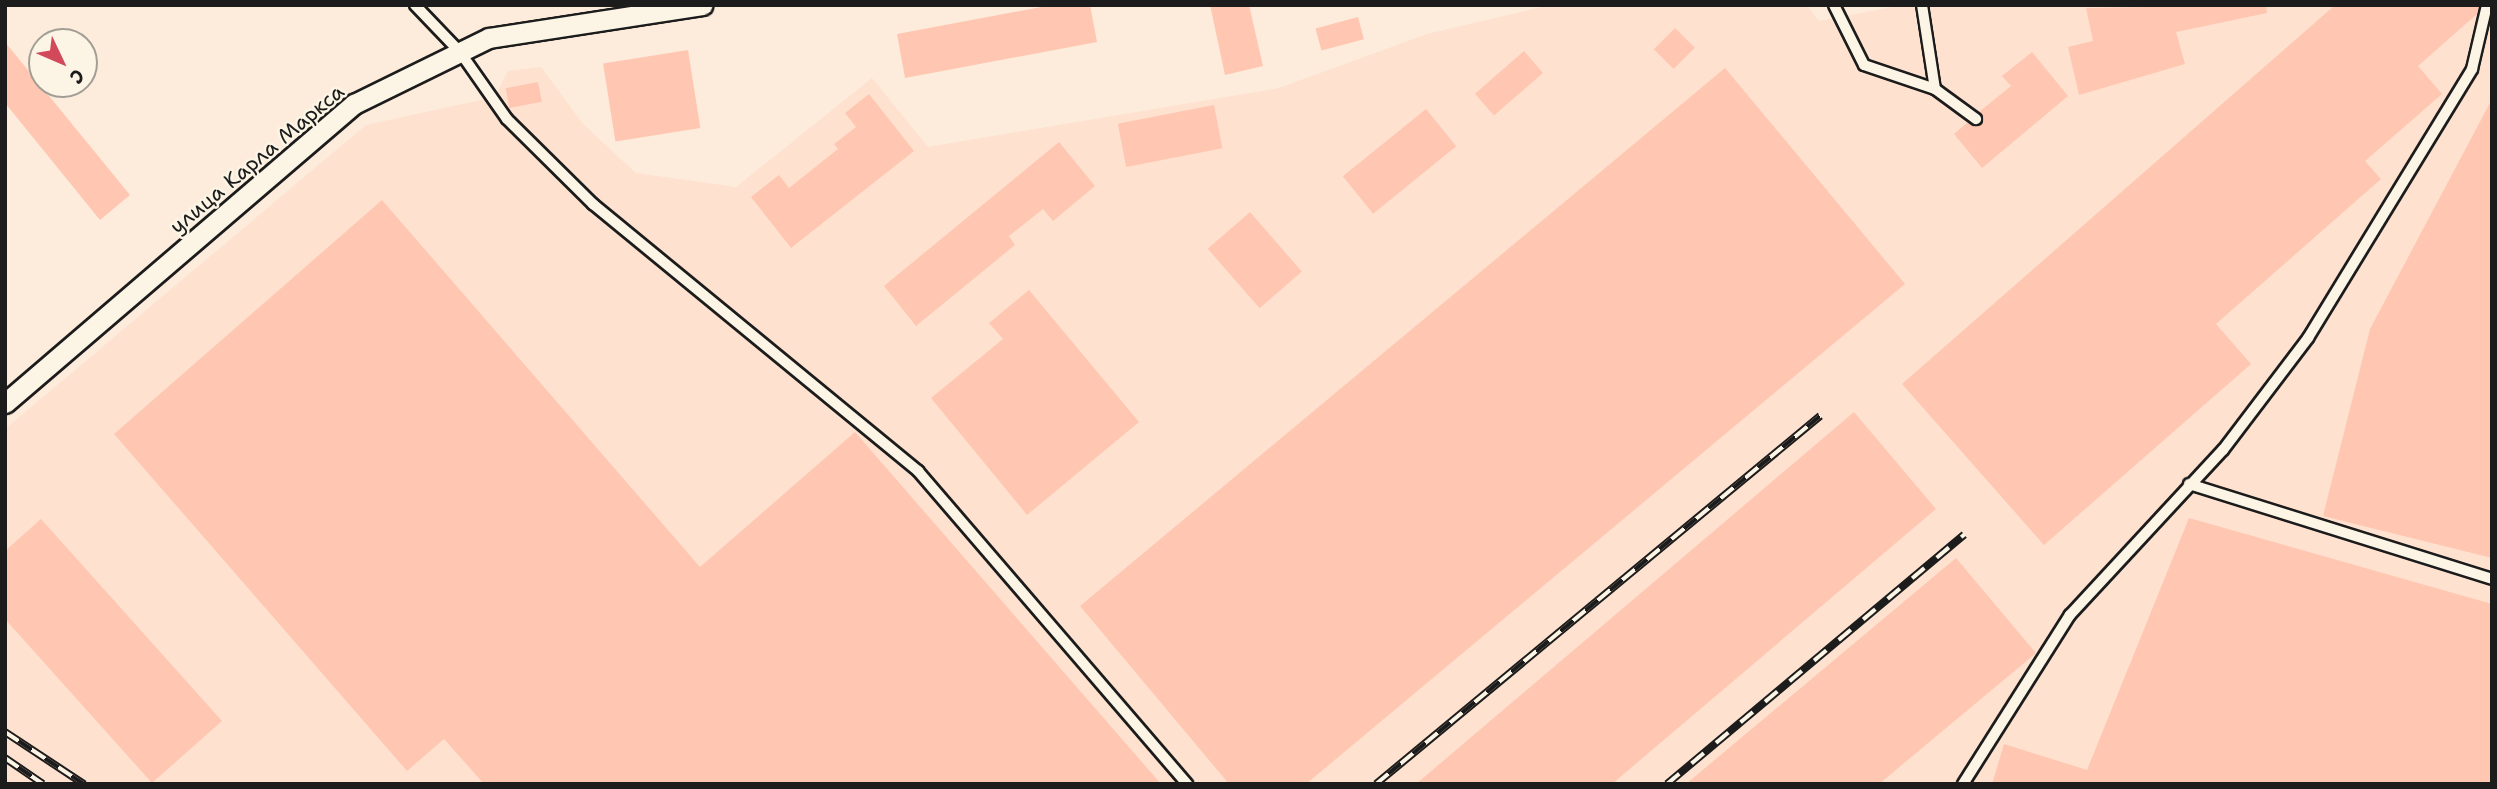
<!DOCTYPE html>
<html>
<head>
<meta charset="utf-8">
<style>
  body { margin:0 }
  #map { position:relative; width:2497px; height:789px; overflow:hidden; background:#fdecdb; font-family:"Shantell Sans",sans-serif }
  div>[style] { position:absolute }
  .built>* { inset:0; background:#fee1cf }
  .building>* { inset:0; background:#ffc7b2; transform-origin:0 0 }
  .roads { filter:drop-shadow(2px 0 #1c1c1c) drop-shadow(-2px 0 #1c1c1c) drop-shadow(0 2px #1c1c1c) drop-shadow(0 -2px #1c1c1c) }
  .lane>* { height:10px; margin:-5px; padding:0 5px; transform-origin:5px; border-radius:5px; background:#fcf5e5 }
  .street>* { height:19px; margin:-9.5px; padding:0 9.5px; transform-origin:9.5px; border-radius:9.5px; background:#fcf5e5 }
  .rail>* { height:8px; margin-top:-4px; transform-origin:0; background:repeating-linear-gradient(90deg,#fcf5e5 0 16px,#1c1c1c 0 32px); box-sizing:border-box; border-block:2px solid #1c1c1c }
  span { translate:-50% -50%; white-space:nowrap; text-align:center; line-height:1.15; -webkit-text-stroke:5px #fcf5e5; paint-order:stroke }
  .street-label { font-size:21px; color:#1c1c1c }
  .frame { position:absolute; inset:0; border:7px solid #1c1c1c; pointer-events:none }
  .north { position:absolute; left:28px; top:28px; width:70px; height:70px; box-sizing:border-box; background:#fcf5e5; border:2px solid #a29e95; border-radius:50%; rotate:134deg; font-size:19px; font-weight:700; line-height:28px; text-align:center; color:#1c1c1c }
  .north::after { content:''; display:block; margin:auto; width:24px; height:32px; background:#d1495b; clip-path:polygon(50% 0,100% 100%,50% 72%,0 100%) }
</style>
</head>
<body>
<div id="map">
  <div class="built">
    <div style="clip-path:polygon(1550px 5px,1807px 5px,1819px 21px,1903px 5px,2492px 5px,2492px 784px,5px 784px,5px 429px,366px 125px,495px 97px,508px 71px,541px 67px,583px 124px,636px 173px,736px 187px,872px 78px,928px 147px,1279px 88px,1427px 34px)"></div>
  </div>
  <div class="building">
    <div style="clip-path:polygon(1052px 5px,1090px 5px,1097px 42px,905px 78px,897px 34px)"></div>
    <div style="clip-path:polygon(1210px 5px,1249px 5px,1263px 66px,1225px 75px)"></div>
    <div style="clip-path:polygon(2266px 5px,2267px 13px,2176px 32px,2185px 64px,2079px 95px,2068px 47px,2093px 41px,2086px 8px)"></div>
    <div style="clip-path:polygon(2335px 5px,2479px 5px,2477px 14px,2418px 66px,2442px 94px,2365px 161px,2381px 179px,2216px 324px,2251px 364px,2044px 545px,1902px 384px)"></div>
    <div style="left:1358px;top:17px;width:23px;height:44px;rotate:75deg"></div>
    <div style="left:1675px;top:28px;width:28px;height:30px;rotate:45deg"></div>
    <div style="clip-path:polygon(5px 42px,130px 195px,100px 220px,5px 103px)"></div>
    <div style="left:688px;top:50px;width:79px;height:86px;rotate:81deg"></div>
    <div style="left:1524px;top:51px;width:29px;height:65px;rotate:49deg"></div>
    <div style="clip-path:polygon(2032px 52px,2068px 96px,1982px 168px,1954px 134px,1968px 122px,1982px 124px,1979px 112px,2011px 86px,2002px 76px)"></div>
    <div style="clip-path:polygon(1725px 68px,1905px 284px,1306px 784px,1229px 784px,1080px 606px)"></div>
    <div style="left:538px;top:82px;width:20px;height:33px;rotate:79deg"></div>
    <div style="clip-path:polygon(869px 94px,914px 151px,791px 248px,751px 197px,779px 175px,789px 188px,838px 149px,834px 144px,856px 127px,845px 113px)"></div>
    <div style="clip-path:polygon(2492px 99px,2492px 558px,2323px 516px,2370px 329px)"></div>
    <div style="left:1214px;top:105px;width:44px;height:98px;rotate:79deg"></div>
    <div style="left:1426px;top:109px;width:48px;height:107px;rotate:51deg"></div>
    <div style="clip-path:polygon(1059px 142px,1095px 186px,1053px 221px,1043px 209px,1009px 236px,1015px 245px,916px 326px,884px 286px)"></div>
    <div style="clip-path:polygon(382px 200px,700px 567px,855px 432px,1161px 784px,484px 784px,444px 739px,407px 771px,114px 434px)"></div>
    <div style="left:1250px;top:212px;width:79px;height:56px;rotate:49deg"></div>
    <div style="clip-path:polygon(1029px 290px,1139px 422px,1027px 515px,931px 398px,1003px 339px,989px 323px)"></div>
    <div style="clip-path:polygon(1854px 412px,1936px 509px,1612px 784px,1416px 784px)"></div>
    <div style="clip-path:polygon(2189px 518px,2492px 604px,2492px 784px,1992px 784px,2004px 744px,2087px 770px)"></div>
    <div style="clip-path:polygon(41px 519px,222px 721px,152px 783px,5px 619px,5px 551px)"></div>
    <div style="clip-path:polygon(1956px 558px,2036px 653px,1879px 784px,1686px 784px)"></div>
  </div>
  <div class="roads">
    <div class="lane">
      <div style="left:415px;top:5px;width:65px;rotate:46.2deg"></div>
      <div style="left:460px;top:52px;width:82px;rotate:55deg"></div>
      <div style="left:507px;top:119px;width:121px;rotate:44.7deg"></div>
      <div style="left:593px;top:204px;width:421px;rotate:39.4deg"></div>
      <div style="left:918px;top:471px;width:413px;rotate:49.3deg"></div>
      <div style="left:1834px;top:5px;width:67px;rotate:63.4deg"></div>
      <div style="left:1864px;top:65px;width:75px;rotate:18.7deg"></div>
      <div style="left:1922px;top:5px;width:85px;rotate:81.2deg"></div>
      <div style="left:1935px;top:89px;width:51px;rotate:36.2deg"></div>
      <div style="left:2189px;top:484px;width:318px;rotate:17.4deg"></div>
      <div style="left:1963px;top:784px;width:200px;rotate:-57.7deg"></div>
      <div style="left:2070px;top:615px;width:225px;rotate:-47.2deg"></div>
      <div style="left:2223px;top:450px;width:141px;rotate:-52.8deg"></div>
      <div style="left:2308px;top:338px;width:315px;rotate:-58.6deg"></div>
      <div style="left:2472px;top:69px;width:66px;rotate:-76.8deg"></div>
    </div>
    <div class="street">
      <div style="left:5px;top:403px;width:460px;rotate:-40.6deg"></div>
      <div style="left:354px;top:104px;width:150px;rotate:-26.1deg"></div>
      <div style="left:489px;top:38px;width:216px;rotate:-8.8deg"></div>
    </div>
  </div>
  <div class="rail">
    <div style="left:5px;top:732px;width:95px;rotate:33.4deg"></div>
    <div style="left:5px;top:758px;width:46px;rotate:34.4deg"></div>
    <div style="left:1376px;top:784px;width:577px;rotate:-39.65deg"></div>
    <div style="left:1667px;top:784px;width:388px;rotate:-40deg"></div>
  </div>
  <div class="street-label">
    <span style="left:257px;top:159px;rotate:-40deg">улица Карла Маркса</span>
  </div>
  <div class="frame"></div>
  <div class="north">С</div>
</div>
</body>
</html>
